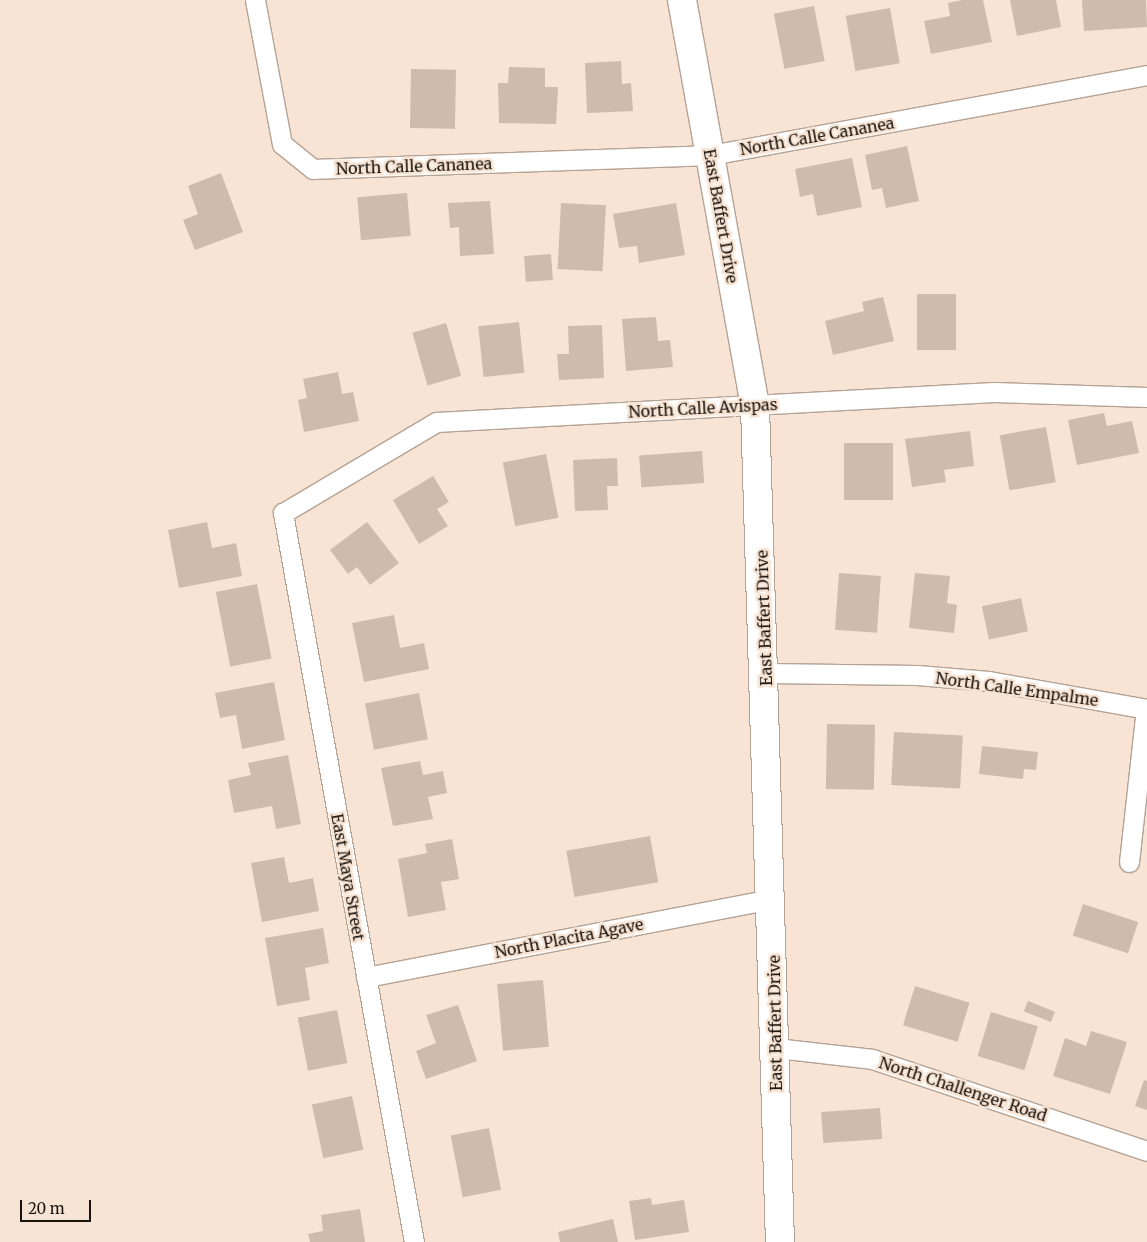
<!DOCTYPE html>
<html>
<head>
<meta charset="utf-8">
<style>
  body { margin:0 }
  #map { position:relative; width:1147px; height:1242px; overflow:hidden; background:#f7e4d4; font-family:Merriweather,serif }
  div>[style] { position:absolute }
  .building>* { inset:0; background:#cebbad; transform-origin:0 0 }
  .roads { filter:drop-shadow(1px 0 #b4a294) drop-shadow(-1px 0 #b4a294) drop-shadow(0 1px #b4a294) drop-shadow(0 -1px #b4a294) }
  .street>* { height:19px; margin:-9.5px; padding:0 9.5px; transform-origin:9.5px; border-radius:9.5px; background:#fff }
  .secondary>* { height:28px; margin:-14px; padding:0 14px; transform-origin:14px; border-radius:14px; background:#fff }
  span { translate:-50% -50%; white-space:nowrap; text-align:center; line-height:1.15; -webkit-text-stroke:5px #f7e4d4; paint-order:stroke }
  .street-label { font-size:16px; color:#19130e }
  .scale { position:absolute; left:20px; top:1200px; width:71px; height:22px; box-sizing:border-box; border:2px solid #19130e; border-top:0; padding-left:6px; font-size:15px; line-height:18px; white-space:nowrap; color:#19130e; -webkit-text-stroke:4px #f7e4d4; paint-order:stroke }
</style>
</head>
<body>
<div id="map">
  <div class="building">
    <div style="clip-path:polygon(962px 0,983px 0,992px 42px,931px 54px,924px 21px,950px 16px,948px 3px)"></div>
    <div style="clip-path:polygon(1010px 0,1056px 0,1061px 27px,1017px 36px)"></div>
    <div style="clip-path:polygon(1082px 0,1146px 0,1147px 27px,1084px 31px)"></div>
    <div style="left:814px;top:6px;width:56px;height:41px;rotate:79deg"></div>
    <div style="left:890px;top:8px;width:56px;height:45px;rotate:80deg"></div>
    <div style="clip-path:polygon(621px 61px,622px 84px,631px 83px,633px 111px,587px 113px,585px 63px)"></div>
    <div style="clip-path:polygon(509px 67px,545px 68px,545px 87px,558px 87px,556px 124px,499px 123px,498px 83px,508px 83px)"></div>
    <div style="left:411px;top:69px;width:45px;height:59px;rotate:1deg"></div>
    <div style="clip-path:polygon(907px 146px,919px 201px,886px 208px,882px 188px,872px 190px,865px 155px)"></div>
    <div style="clip-path:polygon(852px 158px,862px 207px,817px 216px,813px 194px,800px 197px,795px 169px)"></div>
    <div style="clip-path:polygon(221px 173px,243px 232px,195px 250px,183px 220px,198px 214px,188px 186px)"></div>
    <div style="left:407px;top:193px;width:43px;height:50px;rotate:85deg"></div>
    <div style="clip-path:polygon(490px 201px,494px 254px,460px 256px,459px 227px,450px 228px,448px 203px)"></div>
    <div style="left:561px;top:203px;width:45px;height:66px;rotate:3deg"></div>
    <div style="clip-path:polygon(676px 203px,685px 255px,639px 263px,637px 246px,619px 248px,613px 214px)"></div>
    <div style="left:551px;top:254px;width:26px;height:27px;rotate:86deg"></div>
    <div style="left:917px;top:294px;width:39px;height:56px"></div>
    <div style="clip-path:polygon(883px 297px,894px 341px,833px 355px,825px 321px,864px 311px,862px 302px)"></div>
    <div style="clip-path:polygon(656px 317px,658px 341px,670px 340px,673px 367px,626px 371px,622px 319px)"></div>
    <div style="left:519px;top:322px;width:51px;height:41px;rotate:84deg"></div>
    <div style="left:446px;top:323px;width:55px;height:35px;rotate:74deg"></div>
    <div style="clip-path:polygon(602px 325px,604px 378px,559px 380px,557px 354px,569px 354px,568px 326px)"></div>
    <div style="clip-path:polygon(338px 372px,342px 394px,353px 392px,359px 421px,304px 432px,298px 400px,307px 398px,303px 379px)"></div>
    <div style="clip-path:polygon(1104px 413px,1107px 426px,1132px 421px,1139px 453px,1077px 465px,1068px 420px)"></div>
    <div style="left:1046px;top:427px;width:56px;height:47px;rotate:80deg"></div>
    <div style="clip-path:polygon(970px 431px,974px 466px,944px 470px,946px 482px,912px 487px,905px 439px)"></div>
    <div style="left:893px;top:443px;width:57px;height:49px;rotate:90deg"></div>
    <div style="left:702px;top:451px;width:32px;height:63px;rotate:86deg"></div>
    <div style="left:546px;top:454px;width:65px;height:44px;rotate:79deg"></div>
    <div style="clip-path:polygon(617px 458px,618px 486px,607px 486px,608px 510px,575px 511px,573px 460px)"></div>
    <div style="clip-path:polygon(433px 476px,449px 502px,437px 509px,448px 526px,419px 544px,393px 500px)"></div>
    <div style="clip-path:polygon(207px 522px,212px 548px,236px 543px,242px 576px,179px 588px,168px 530px)"></div>
    <div style="clip-path:polygon(367px 522px,399px 563px,370px 585px,357px 567px,348px 574px,330px 550px)"></div>
    <div style="left:839px;top:573px;width:42px;height:57px;rotate:4deg"></div>
    <div style="clip-path:polygon(915px 573px,950px 576px,947px 603px,957px 605px,954px 633px,909px 628px)"></div>
    <div style="left:257px;top:584px;width:76px;height:42px;rotate:79deg"></div>
    <div style="left:1021px;top:598px;width:34px;height:40px;rotate:78deg"></div>
    <div style="clip-path:polygon(394px 615px,400px 648px,424px 643px,429px 669px,364px 682px,352px 623px)"></div>
    <div style="clip-path:polygon(274px 682px,285px 740px,242px 749px,236px 715px,220px 718px,215px 693px)"></div>
    <div style="left:419px;top:693px;width:47px;height:55px;rotate:79deg"></div>
    <div style="left:827px;top:724px;width:48px;height:65px;rotate:1deg"></div>
    <div style="left:894px;top:732px;width:69px;height:53px;rotate:3deg"></div>
    <div style="clip-path:polygon(982px 746px,1038px 752px,1036px 770px,1024px 769px,1023px 779px,979px 774px)"></div>
    <div style="clip-path:polygon(288px 755px,301px 824px,276px 829px,272px 806px,234px 813px,228px 780px,251px 775px,248px 763px)"></div>
    <div style="clip-path:polygon(420px 761px,423px 775px,443px 771px,447px 793px,428px 797px,433px 819px,393px 826px,381px 768px)"></div>
    <div style="left:650px;top:836px;width:47px;height:85px;rotate:80deg"></div>
    <div style="clip-path:polygon(452px 839px,459px 879px,441px 882px,446px 910px,408px 917px,398px 859px,427px 853px,425px 844px)"></div>
    <div style="clip-path:polygon(284px 857px,289px 883px,313px 878px,319px 911px,262px 922px,251px 863px)"></div>
    <div style="left:1083px;top:904px;width:58px;height:33px;rotate:18deg"></div>
    <div style="clip-path:polygon(323px 928px,329px 963px,305px 968px,310px 1000px,277px 1006px,265px 938px)"></div>
    <div style="left:543px;top:980px;width:67px;height:46px;rotate:85deg"></div>
    <div style="left:915px;top:986px;width:57px;height:41px;rotate:17deg"></div>
    <div style="left:1028px;top:1001px;width:29px;height:11px;rotate:22deg"></div>
    <div style="clip-path:polygon(458px 1005px,477px 1061px,426px 1079px,416px 1051px,436px 1043px,426px 1015px)"></div>
    <div style="left:337px;top:1010px;width:54px;height:40px;rotate:79deg"></div>
    <div style="left:991px;top:1012px;width:49px;height:46px;rotate:17deg"></div>
    <div style="clip-path:polygon(1091px 1031px,1127px 1042px,1110px 1094px,1053px 1076px,1065px 1038px,1086px 1046px)"></div>
    <div style="clip-path:polygon(1144px 1080px,1147px 1081px,1147px 1110px,1135px 1106px)"></div>
    <div style="left:352px;top:1096px;width:55px;height:41px;rotate:78deg"></div>
    <div style="left:880px;top:1108px;width:31px;height:59px;rotate:86deg"></div>
    <div style="left:489px;top:1128px;width:63px;height:39px;rotate:79deg"></div>
    <div style="clip-path:polygon(651px 1198px,652px 1205px,684px 1200px,689px 1232px,635px 1240px,629px 1201px)"></div>
    <div style="clip-path:polygon(360px 1209px,365px 1242px,310px 1242px,308px 1234px,323px 1231px,321px 1215px)"></div>
    <div style="clip-path:polygon(613px 1219px,618px 1242px,560px 1242px,558px 1232px)"></div>
  </div>
  <div class="roads">
    <div class="street">
      <div style="left:255px;top:0;width:147px;rotate:79.4deg"></div>
      <div style="left:282px;top:144px;width:40px;rotate:39deg"></div>
      <div style="left:313px;top:169px;width:398px;rotate:-2deg"></div>
      <div style="left:711px;top:155px;width:443px;rotate:-10.4deg"></div>
      <div style="left:766px;top:673px;width:151px;rotate:0.8deg"></div>
      <div style="left:917px;top:675px;width:72px;rotate:4.8deg"></div>
      <div style="left:989px;top:681px;width:160px;rotate:10deg"></div>
      <div style="left:1129px;top:862px;width:154px;rotate:-83.7deg"></div>
      <div style="left:366px;top:977px;width:413px;rotate:-10.9deg"></div>
      <div style="left:776px;top:1048px;width:97px;rotate:6.5deg"></div>
      <div style="left:872px;top:1059px;width:290px;rotate:18.5deg"></div>
      <div style="left:414px;top:1242px;width:741px;rotate:-100.19deg"></div>
      <div style="left:283px;top:513px;width:178px;rotate:-30.7deg"></div>
      <div style="left:436px;top:422px;width:559px;rotate:-3.08deg"></div>
      <div style="left:994px;top:392px;width:153px;rotate:1.9deg"></div>
    </div>
    <div class="secondary">
      <div style="left:682px;top:0;width:413px;rotate:79.8deg"></div>
      <div style="left:755px;top:406px;width:836px;rotate:88.29deg"></div>
    </div>
  </div>
  <div class="street-label">
    <span style="left:817px;top:136px;rotate:-10deg">North Calle Cananea</span>
    <span style="left:414px;top:166px;rotate:-2deg">North Calle Cananea</span>
    <span style="left:721px;top:216px;rotate:80deg">East Baffert Drive</span>
    <span style="left:703px;top:408px;rotate:-3deg">North Calle Avispas</span>
    <span style="left:764px;top:618px;rotate:-92deg">East Baffert Drive</span>
    <span style="left:1017px;top:689px;rotate:8deg">North Calle Empalme</span>
    <span style="left:348px;top:877px;rotate:80deg">East Maya Street</span>
    <span style="left:569px;top:938px;rotate:-11deg">North Placita Agave</span>
    <span style="left:775px;top:1023px;rotate:-91deg">East Baffert Drive</span>
    <span style="left:963px;top:1089px;rotate:18deg">North Challenger Road</span>
  </div>
  <div class="scale">20 m</div>
</div>
</body>
</html>
